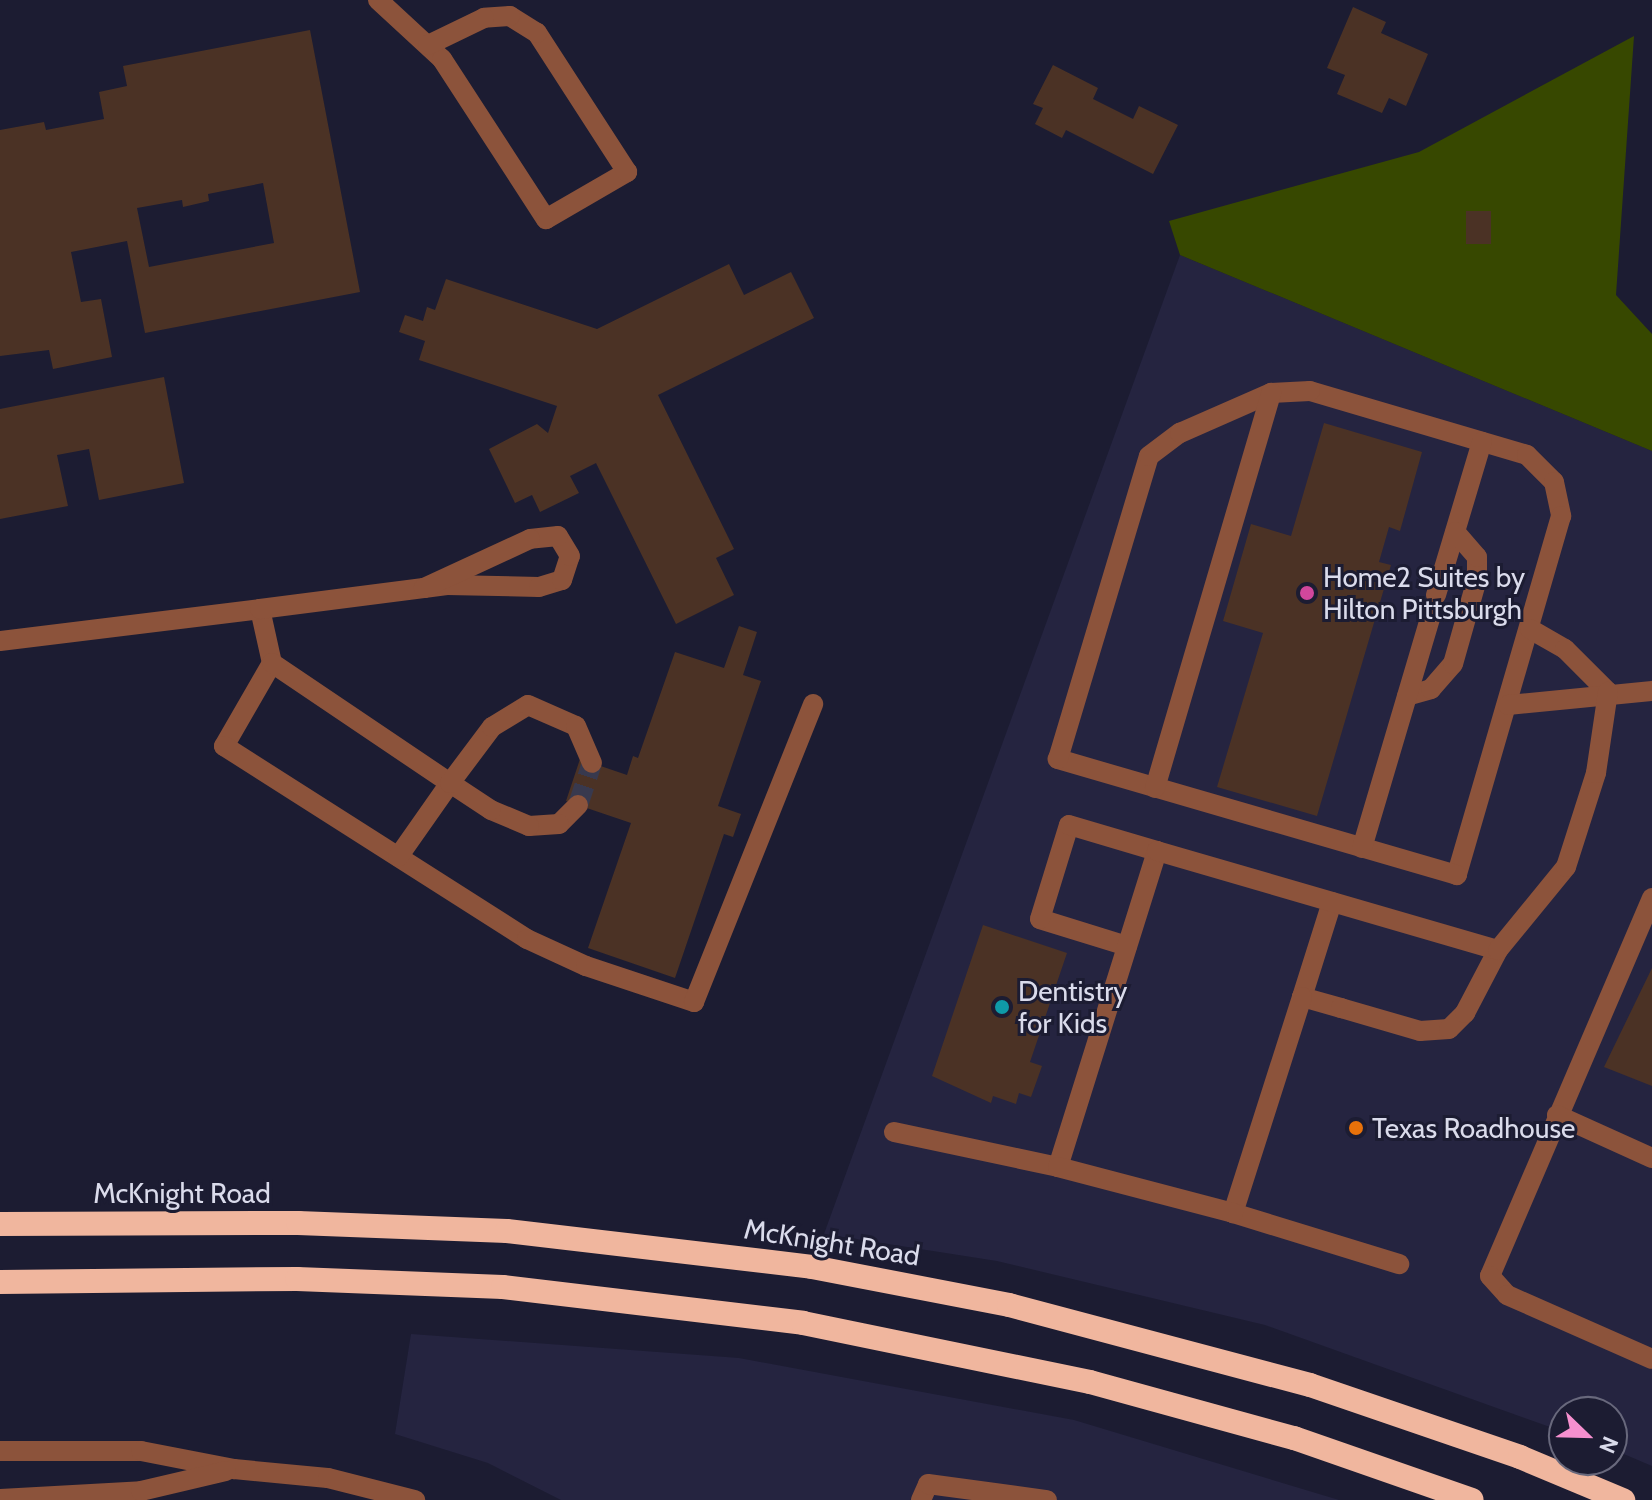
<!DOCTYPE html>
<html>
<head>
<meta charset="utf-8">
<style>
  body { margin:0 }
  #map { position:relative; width:1652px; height:1500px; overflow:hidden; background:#1c1c32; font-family:Cabin,sans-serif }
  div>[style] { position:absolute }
  .built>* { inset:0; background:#252440 }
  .green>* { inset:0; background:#374800 }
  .building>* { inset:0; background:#4b3225; transform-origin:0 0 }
  .minor-tunnel>* { height:20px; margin-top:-10px; transform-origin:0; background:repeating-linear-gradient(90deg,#38394e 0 20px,transparent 0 30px) }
  .minor>* { height:20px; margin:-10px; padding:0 10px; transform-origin:10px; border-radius:10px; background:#8c533b }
  .highway>* { height:24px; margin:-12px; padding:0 12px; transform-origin:12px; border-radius:12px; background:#f0b69e }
  .dots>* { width:22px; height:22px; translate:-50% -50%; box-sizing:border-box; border:4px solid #1c1c32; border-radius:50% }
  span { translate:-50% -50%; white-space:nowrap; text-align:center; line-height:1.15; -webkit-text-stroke:6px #1c1c32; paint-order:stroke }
  .poi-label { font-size:28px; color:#dadbeb }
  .left { translate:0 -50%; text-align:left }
  .street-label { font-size:28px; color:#dadbeb }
  .north { position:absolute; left:1548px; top:1396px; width:80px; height:80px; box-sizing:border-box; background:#1c1c32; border:2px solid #68687c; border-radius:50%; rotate:113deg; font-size:22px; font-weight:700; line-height:32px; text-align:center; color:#dadbeb }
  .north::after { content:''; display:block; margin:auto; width:28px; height:36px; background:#f690cf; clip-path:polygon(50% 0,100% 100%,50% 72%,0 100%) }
</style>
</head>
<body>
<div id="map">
  <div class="built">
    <div style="clip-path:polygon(1180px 255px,1652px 451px,1652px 1466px,1612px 1449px,1612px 1412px,1564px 1412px,1564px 1432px,1265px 1325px,997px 1261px,824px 1234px)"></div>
    <div style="clip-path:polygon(411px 1334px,739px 1358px,1074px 1420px,1339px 1500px,561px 1500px,488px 1463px,395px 1434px)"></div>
  </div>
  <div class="green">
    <div style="clip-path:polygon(1634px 36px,1616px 295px,1652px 334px,1652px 451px,1180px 255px,1169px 221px,1419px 152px)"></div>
  </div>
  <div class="building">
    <div style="clip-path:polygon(1353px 7px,1386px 22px,1381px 33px,1428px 54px,1406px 106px,1389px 98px,1382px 113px,1337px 94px,1345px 75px,1327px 68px)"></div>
    <div style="clip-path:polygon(evenodd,310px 30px,360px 292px,145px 333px,127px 241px,71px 252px,81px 302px,101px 299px,112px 357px,53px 369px,49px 350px,0 356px,0 130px,44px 122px,46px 130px,104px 119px,99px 92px,127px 86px,123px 66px,310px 30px,263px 183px,274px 243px,149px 267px,137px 208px,182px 200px,183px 207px,209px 201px,208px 194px,263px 183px)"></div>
    <div style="clip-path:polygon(1053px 65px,1098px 88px,1093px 99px,1133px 119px,1139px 106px,1178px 125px,1153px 174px,1066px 130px,1062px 138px,1035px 124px,1043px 108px,1033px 104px)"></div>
    <div style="left:1466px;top:211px;width:25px;height:33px"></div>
    <div style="clip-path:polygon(729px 264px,744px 295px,791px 272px,814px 318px,658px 395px,734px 549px,716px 558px,734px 595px,676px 624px,596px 463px,570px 476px,579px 493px,540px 512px,532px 495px,515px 503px,489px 449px,537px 424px,548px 433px,557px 406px,419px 360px,425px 341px,399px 332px,405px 315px,423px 321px,427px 307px,435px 310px,446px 279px,597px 329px)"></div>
    <div style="clip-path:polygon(164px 377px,184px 483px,99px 500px,89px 449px,57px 455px,68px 506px,0 519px,0 409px)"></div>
    <div style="clip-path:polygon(1324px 423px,1422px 452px,1400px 531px,1389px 527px,1379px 562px,1391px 565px,1317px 816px,1217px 787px,1263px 633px,1223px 621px,1251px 524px,1291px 536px)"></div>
    <div style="clip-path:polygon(739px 626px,757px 632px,743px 675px,761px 681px,718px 806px,741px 814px,733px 837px,724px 834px,675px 978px,588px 948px,631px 823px,566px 801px,580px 759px,627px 775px,633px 756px,638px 758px,675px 652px,724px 668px)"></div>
    <div style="clip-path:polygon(983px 925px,1067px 953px,1030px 1062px,1042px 1066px,1031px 1097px,1019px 1093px,1016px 1104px,993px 1096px,991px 1103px,932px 1076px)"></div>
    <div style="clip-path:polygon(1652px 968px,1652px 1086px,1604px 1067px)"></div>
  </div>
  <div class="minor-tunnel">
    <div style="left:578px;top:805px;width:44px;rotate:-71.6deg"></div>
  </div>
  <div class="minor">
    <div style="left:378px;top:0;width:87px;rotate:42.7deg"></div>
    <div style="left:442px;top:59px;width:191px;rotate:57deg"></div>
    <div style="left:546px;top:219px;width:94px;rotate:-30.1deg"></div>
    <div style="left:627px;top:172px;width:166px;rotate:-122.9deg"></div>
    <div style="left:537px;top:33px;width:32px;rotate:-148deg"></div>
    <div style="left:510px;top:16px;width:26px;rotate:176deg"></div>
    <div style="left:484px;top:18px;width:62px;rotate:154.3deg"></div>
    <div style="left:1310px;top:391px;width:226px;rotate:16.4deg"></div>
    <div style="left:1527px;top:455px;width:38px;rotate:45deg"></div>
    <div style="left:1554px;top:482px;width:35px;rotate:78deg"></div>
    <div style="left:1561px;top:516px;width:374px;rotate:106.2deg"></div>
    <div style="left:1457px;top:875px;width:416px;rotate:-163.8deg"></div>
    <div style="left:1058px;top:759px;width:316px;rotate:-73.3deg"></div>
    <div style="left:1149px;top:456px;width:39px;rotate:-37deg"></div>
    <div style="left:1180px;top:433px;width:99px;rotate:-23.7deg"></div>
    <div style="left:1271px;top:393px;width:39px;rotate:-3deg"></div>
    <div style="left:1436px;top:595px;width:160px;rotate:-73.3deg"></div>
    <div style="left:260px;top:609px;width:55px;rotate:77.5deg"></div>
    <div style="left:272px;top:663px;width:96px;rotate:120deg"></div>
    <div style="left:224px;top:746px;width:359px;rotate:32.5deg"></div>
    <div style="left:527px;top:939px;width:65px;rotate:24.6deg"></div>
    <div style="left:586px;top:966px;width:114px;rotate:18.4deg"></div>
    <div style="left:694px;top:1002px;width:321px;rotate:-68.2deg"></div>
    <div style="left:1530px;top:629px;width:40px;rotate:29.7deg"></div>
    <div style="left:1565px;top:649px;width:61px;rotate:45deg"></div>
    <div style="left:0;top:641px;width:262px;rotate:-7deg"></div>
    <div style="left:260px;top:609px;width:165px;rotate:-7.3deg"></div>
    <div style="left:424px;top:588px;width:23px;rotate:-7deg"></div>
    <div style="left:447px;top:585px;width:92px;rotate:1.2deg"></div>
    <div style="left:539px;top:587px;width:24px;rotate:-17deg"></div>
    <div style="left:562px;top:580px;width:25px;rotate:-72deg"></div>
    <div style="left:570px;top:556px;width:23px;rotate:-121deg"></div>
    <div style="left:558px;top:536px;width:28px;rotate:174deg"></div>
    <div style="left:530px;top:539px;width:117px;rotate:155.2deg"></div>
    <div style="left:272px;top:663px;width:215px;rotate:34deg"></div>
    <div style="left:450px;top:783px;width:90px;rotate:125.1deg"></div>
    <div style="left:1407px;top:696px;width:25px;rotate:-16deg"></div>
    <div style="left:1431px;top:689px;width:33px;rotate:-49deg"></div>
    <div style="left:1453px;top:664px;width:88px;rotate:-74.2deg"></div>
    <div style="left:1477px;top:579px;width:22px;rotate:-90deg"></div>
    <div style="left:1477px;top:557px;width:33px;rotate:-131deg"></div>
    <div style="left:1508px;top:705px;width:145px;rotate:-5.6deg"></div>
    <div style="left:1155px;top:788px;width:412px;rotate:-73.6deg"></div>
    <div style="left:578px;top:805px;width:27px;rotate:135deg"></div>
    <div style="left:559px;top:824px;width:30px;rotate:176deg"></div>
    <div style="left:529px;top:826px;width:41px;rotate:-157.2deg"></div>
    <div style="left:491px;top:810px;width:49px;rotate:-146.6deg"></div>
    <div style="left:450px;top:783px;width:70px;rotate:-53.1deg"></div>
    <div style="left:492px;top:727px;width:42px;rotate:-31.4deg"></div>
    <div style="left:528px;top:705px;width:52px;rotate:23.6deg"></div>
    <div style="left:576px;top:726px;width:40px;rotate:66.6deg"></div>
    <div style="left:1362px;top:848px;width:239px;rotate:-73.5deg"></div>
    <div style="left:1652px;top:898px;width:411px;rotate:113.2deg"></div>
    <div style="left:1490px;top:1276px;width:25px;rotate:48deg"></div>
    <div style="left:1507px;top:1295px;width:158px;rotate:23.8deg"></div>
    <div style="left:1332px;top:902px;width:100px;rotate:107.5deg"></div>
    <div style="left:1302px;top:997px;width:41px;rotate:15.8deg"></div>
    <div style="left:1341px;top:1008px;width:82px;rotate:16.2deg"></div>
    <div style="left:1420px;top:1031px;width:29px;rotate:-4deg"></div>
    <div style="left:1449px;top:1029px;width:23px;rotate:-45deg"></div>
    <div style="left:1465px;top:1013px;width:71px;rotate:-62.4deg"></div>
    <div style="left:1127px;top:946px;width:91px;rotate:-162.8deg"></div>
    <div style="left:1040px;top:919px;width:98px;rotate:-72.9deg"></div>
    <div style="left:1069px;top:825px;width:92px;rotate:16.5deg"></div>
    <div style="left:1302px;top:997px;width:227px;rotate:107.7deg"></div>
    <div style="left:1233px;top:1213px;width:174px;rotate:17.1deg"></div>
    <div style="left:1557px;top:1115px;width:104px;rotate:24.4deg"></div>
    <div style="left:894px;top:1132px;width:168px;rotate:12deg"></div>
    <div style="left:1058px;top:1167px;width:331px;rotate:-72.6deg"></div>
    <div style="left:1157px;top:851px;width:355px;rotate:16.2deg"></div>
    <div style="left:1498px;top:950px;width:107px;rotate:-50.7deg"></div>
    <div style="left:1566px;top:867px;width:99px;rotate:-72.3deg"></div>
    <div style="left:1596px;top:773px;width:82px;rotate:-81.6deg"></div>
    <div style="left:1058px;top:1167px;width:181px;rotate:14.7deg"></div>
    <div style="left:0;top:1451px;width:141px"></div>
    <div style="left:141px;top:1451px;width:95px;rotate:11deg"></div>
    <div style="left:234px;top:1469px;width:94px;rotate:5.5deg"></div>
    <div style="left:328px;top:1478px;width:90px;rotate:14.2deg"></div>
    <div style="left:0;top:1499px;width:141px;rotate:-3.2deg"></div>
    <div style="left:141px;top:1491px;width:87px;rotate:-13.2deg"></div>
    <div style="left:921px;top:1500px;width:17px;rotate:-66deg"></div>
    <div style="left:928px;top:1484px;width:120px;rotate:7.7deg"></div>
  </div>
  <div class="highway">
    <div style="left:0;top:1224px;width:298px;rotate:-0.2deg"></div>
    <div style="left:298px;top:1223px;width:209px;rotate:2.2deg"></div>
    <div style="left:507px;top:1231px;width:307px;rotate:6.7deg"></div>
    <div style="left:812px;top:1267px;width:201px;rotate:10.9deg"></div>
    <div style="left:1009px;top:1305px;width:311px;rotate:14.9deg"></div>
    <div style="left:1310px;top:1385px;width:222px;rotate:18.9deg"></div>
    <div style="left:1520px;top:1457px;width:112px;rotate:22.7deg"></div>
    <div style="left:0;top:1282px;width:297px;rotate:-0.6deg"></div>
    <div style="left:297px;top:1279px;width:206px;rotate:2.2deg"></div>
    <div style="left:503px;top:1287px;width:302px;rotate:6.8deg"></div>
    <div style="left:803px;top:1323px;width:293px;rotate:11.6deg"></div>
    <div style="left:1090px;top:1382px;width:212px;rotate:15.4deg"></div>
    <div style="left:1294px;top:1438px;width:188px;rotate:19.2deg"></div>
  </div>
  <div class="dots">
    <div style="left:1307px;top:593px;background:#d1479c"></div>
    <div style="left:1002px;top:1007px;background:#0f9aa8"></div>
    <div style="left:1356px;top:1128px;background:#e8710a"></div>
  </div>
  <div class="poi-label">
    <span class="left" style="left:1323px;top:593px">Home2 Suites by<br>Hilton Pittsburgh</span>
    <span class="left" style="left:1018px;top:1007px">Dentistry<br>for Kids</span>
    <span class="left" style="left:1372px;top:1128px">Texas Roadhouse</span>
  </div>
  <div class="street-label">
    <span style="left:182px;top:1193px">McKnight Road</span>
    <span style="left:832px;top:1242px;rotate:9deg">McKnight Road</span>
  </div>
  <div class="north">N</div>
</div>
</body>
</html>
